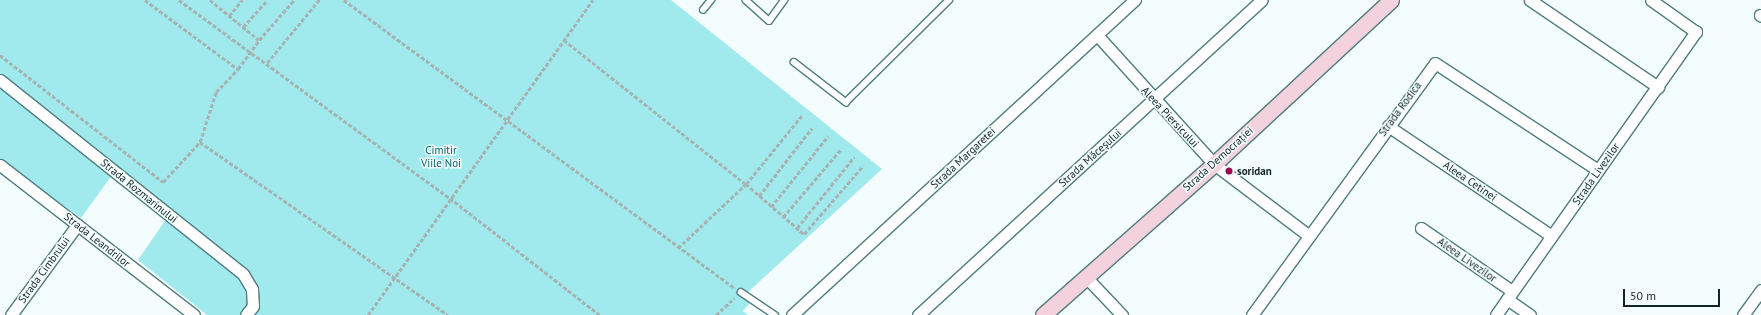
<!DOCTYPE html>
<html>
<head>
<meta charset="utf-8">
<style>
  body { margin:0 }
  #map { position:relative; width:1761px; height:315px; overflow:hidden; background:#f3fdfd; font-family:"PT Sans",sans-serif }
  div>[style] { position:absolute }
  .green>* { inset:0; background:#a0e9ed }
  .path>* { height:2.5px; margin-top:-1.25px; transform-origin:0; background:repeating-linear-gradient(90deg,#a6b3b3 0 4px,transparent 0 6px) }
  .roads { filter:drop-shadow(1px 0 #517d7f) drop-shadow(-1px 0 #517d7f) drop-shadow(0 1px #517d7f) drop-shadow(0 -1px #517d7f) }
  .lane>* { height:5.5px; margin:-2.75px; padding:0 2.75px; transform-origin:2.75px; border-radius:2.75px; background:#fff }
  .street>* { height:11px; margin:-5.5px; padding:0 5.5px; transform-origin:5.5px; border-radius:5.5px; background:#fff }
  .secondary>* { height:15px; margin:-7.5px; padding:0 7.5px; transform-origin:7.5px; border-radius:7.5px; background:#f4d2dd }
  .dots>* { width:11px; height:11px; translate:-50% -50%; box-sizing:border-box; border:2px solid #f3fdfd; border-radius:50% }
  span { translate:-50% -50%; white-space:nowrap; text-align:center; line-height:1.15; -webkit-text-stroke:3px #f3fdfd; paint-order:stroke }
  .street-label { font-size:11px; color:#122425 }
  .park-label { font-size:11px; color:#026064 }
  .poi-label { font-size:11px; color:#122425; font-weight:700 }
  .left { translate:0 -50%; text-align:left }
  .scale { position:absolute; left:1623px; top:289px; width:97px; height:18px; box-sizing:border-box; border:2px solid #122425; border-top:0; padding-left:5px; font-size:12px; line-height:14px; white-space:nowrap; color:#122425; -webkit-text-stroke:3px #f3fdfd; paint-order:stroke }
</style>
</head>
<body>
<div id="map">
  <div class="green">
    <div style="clip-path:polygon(0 0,671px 0,882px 169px,748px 292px,752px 300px,743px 311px,748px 315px,207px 315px,138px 260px,171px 212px,117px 168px,81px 218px,0 160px)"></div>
  </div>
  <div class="path">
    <div style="left:145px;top:0;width:116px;rotate:36.6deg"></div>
    <div style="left:179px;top:0;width:336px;rotate:36.2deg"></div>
    <div style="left:450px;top:198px;width:190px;rotate:38deg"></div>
    <div style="left:210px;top:0;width:63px;rotate:39.2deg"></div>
    <div style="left:344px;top:0;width:486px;rotate:36.4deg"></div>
    <div style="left:229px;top:16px;width:21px;rotate:-51deg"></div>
    <div style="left:243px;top:27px;width:36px;rotate:-48deg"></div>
    <div style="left:564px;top:40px;width:232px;rotate:38.4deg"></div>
    <div style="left:746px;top:184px;width:77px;rotate:40.8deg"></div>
    <div style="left:804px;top:234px;width:90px;rotate:-49.1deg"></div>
    <div style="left:0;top:55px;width:207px;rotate:37.9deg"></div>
    <div style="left:163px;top:182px;width:54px;rotate:-47.2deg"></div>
    <div style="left:200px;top:142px;width:52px;rotate:-72.3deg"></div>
    <div style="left:216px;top:92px;width:32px;rotate:-46deg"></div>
    <div style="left:238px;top:69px;width:36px;rotate:-54deg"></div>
    <div style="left:259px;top:40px;width:53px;rotate:-48.8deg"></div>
    <div style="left:267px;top:63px;width:82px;rotate:-50.5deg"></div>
    <div style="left:200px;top:142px;width:302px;rotate:34.9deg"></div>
    <div style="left:759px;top:196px;width:86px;rotate:-52.1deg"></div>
    <div style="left:771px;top:207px;width:91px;rotate:-51.2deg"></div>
    <div style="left:783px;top:217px;width:89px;rotate:-49.5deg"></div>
    <div style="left:797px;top:228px;width:91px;rotate:-51.2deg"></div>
    <div style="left:678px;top:248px;width:93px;rotate:-43.3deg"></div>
    <div style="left:746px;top:184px;width:90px;rotate:-50.8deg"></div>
    <div style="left:368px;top:315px;width:387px;rotate:-54.5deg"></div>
    <div style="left:716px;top:315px;width:25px;rotate:-43deg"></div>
  </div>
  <div class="roads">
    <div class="lane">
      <div style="left:746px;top:0;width:31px;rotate:42deg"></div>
      <div style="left:769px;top:21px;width:26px;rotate:-54deg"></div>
      <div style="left:703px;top:10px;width:13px;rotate:-51deg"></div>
      <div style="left:794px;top:62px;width:66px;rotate:37.6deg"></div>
      <div style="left:846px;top:102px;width:145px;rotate:-44.7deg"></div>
      <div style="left:741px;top:292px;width:41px;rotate:34.1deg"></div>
    </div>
    <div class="street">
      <div style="left:1530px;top:0;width:155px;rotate:34.2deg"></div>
      <div style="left:1760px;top:15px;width:1px;rotate:45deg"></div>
      <div style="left:1097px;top:35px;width:174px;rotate:47.8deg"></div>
      <div style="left:1214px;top:164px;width:118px;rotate:37.1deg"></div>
      <div style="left:0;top:80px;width:311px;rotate:38.6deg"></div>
      <div style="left:243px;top:274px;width:17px;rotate:59deg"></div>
      <div style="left:252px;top:289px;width:17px;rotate:87deg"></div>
      <div style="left:253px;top:306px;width:11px;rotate:128deg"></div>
      <div style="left:1388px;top:126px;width:197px;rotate:33.9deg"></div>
      <div style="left:0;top:165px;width:245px;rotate:37.7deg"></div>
      <div style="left:1421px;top:228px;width:111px;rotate:34.7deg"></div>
      <div style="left:1085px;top:276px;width:54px;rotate:46.5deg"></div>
      <div style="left:1507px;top:299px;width:28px;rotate:35deg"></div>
      <div style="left:11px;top:315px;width:112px;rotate:-53.7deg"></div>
      <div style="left:792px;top:315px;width:466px;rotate:-42.6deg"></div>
      <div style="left:918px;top:315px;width:466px;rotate:-42.5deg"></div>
      <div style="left:1252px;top:315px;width:311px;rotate:-54deg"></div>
      <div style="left:1435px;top:63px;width:195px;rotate:33.3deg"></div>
      <div style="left:1496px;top:315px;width:347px;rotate:-54.8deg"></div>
      <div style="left:1696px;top:32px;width:55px;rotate:-144.6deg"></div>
      <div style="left:1743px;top:315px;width:31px;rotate:-54deg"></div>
    </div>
    <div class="secondary">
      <div style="left:1043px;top:315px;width:228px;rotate:-41.4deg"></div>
      <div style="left:1214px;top:164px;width:241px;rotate:-42.8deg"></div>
    </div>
  </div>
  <div class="dots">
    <div style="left:1229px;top:171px;background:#9e0750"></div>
  </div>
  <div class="street-label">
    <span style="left:1400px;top:109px;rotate:-54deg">Strada Rodica</span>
    <span style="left:1170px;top:117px;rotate:47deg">Aleea Piersicului</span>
    <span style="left:963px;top:158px;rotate:-43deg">Strada Margaretei</span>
    <span style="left:1090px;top:158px;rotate:-42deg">Strada Măceșului</span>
    <span style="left:1218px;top:159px;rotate:-42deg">Strada Democrației</span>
    <span style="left:1596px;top:174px;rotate:-55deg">Strada Livezilor</span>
    <span style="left:1470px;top:181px;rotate:34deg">Aleea Cetinei</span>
    <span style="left:139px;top:191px;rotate:39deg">Strada Rozmarinului</span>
    <span style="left:97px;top:240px;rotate:38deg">Strada Leandrilor</span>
    <span style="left:1467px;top:260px;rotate:35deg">Aleea Livezilor</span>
    <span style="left:44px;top:270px;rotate:-54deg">Strada Cimbrului</span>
  </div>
  <div class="park-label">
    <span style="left:441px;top:157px">Cimitir<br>Viile Noi</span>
  </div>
  <div class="poi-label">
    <span class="left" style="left:1237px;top:171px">soridan</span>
  </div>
  <div class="scale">50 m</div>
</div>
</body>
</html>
